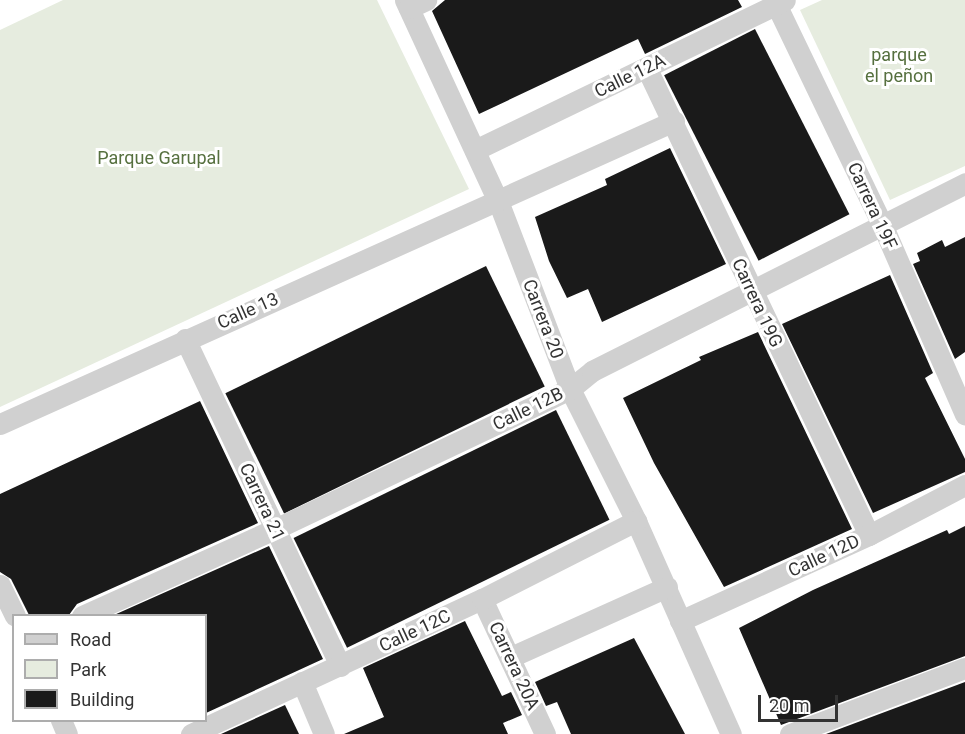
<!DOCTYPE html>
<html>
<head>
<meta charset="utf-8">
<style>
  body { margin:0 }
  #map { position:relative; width:965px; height:734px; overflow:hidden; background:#fff; font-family:Roboto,sans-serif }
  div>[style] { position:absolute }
  .green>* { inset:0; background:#e6ecdf }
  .building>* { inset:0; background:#1a1a1a; transform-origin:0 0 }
  .street>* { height:21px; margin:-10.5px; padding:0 10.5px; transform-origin:10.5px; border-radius:10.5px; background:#d0d0d0 }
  span { translate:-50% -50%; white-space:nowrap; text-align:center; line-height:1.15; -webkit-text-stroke:6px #fff; paint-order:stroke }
  .park-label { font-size:18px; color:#56703f }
  .street-label { font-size:18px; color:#333 }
  .legend { position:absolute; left:12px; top:614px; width:195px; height:108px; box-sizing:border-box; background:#fff; border:2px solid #adadad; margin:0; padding:8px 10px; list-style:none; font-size:18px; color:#333 }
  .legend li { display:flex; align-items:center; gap:12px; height:30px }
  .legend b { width:30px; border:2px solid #adadad }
  .scale { position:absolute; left:758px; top:695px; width:80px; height:27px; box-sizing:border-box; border:3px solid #333; border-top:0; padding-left:8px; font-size:18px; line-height:21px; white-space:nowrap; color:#333; -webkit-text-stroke:4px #fff; paint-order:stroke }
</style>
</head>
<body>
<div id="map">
  <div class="green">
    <div style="clip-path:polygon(63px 0,377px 0,469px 189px,0 407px,0 30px)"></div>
    <div style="clip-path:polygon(822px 0,965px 0,965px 166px,890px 200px,800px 10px)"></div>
  </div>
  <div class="building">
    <div style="clip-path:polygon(445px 0,738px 0,742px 7px,645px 54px,638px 39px,479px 114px,432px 11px)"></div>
    <div style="left:755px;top:29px;width:208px;height:102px;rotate:63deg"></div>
    <div style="clip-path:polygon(670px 148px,726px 264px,602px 322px,588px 289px,567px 298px,549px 261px,535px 217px,607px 185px,605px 179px)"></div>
    <div style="clip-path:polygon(965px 237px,965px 352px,955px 359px,913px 264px,920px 261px,917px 253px,942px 240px,945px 247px)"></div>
    <div style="left:486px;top:266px;width:134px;height:290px;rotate:64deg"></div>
    <div style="clip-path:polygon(890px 275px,933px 373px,925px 378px,965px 459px,965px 472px,873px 513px,782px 324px)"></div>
    <div style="clip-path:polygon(758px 332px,852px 529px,724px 587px,654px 463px,623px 398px,701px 360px,699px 357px)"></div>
    <div style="clip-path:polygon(200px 401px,258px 523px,77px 604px,69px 615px,29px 615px,11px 579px,0 572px,0 494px)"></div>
    <div style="left:556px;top:410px;width:122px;height:292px;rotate:64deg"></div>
    <div style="clip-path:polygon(965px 526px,965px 656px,781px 725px,739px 628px,813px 590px,947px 530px,949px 534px)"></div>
    <div style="clip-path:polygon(269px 546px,323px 659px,206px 713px,206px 615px,114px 615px)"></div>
    <div style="clip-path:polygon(465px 621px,502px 696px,511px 692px,522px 715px,503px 723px,508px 734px,344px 734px,384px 717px,363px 668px)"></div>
    <div style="clip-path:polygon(634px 638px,685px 734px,571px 734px,557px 702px,546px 706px,535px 682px)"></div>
    <div style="clip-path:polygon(965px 682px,965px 734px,826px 734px)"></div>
    <div style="clip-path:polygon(285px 705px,299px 734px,221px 734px)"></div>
  </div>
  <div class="street">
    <div style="left:405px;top:0;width:221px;rotate:65.2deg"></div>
    <div style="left:498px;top:201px;width:201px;rotate:69deg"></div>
    <div style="left:570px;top:389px;width:148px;rotate:63.4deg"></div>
    <div style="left:636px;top:521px;width:233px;rotate:66deg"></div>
    <div style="left:774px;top:0;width:246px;rotate:64.3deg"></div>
    <div style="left:881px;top:222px;width:210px;rotate:66.4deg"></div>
    <div style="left:409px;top:8px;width:19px;rotate:-25deg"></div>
    <div style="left:647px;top:69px;width:516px;rotate:64.53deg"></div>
    <div style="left:475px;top:150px;width:344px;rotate:-25.8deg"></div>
    <div style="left:185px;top:339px;width:362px;rotate:64.6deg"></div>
    <div style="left:0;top:424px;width:739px;rotate:-24.21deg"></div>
    <div style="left:0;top:585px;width:34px;rotate:64deg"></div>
    <div style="left:482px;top:599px;width:149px;rotate:65deg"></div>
    <div style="left:82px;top:616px;width:212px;rotate:-24.3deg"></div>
    <div style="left:275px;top:529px;width:327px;rotate:-25.4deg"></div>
    <div style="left:570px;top:389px;width:28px;rotate:-39deg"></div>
    <div style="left:592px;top:371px;width:418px;rotate:-26.7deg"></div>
    <div style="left:680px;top:621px;width:208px;rotate:-24.5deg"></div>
    <div style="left:869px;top:535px;width:108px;rotate:-27.5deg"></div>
    <div style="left:511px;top:657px;width:171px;rotate:-24.2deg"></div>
    <div style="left:302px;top:682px;width:56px;rotate:67.1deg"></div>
    <div style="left:61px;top:720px;width:15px;rotate:67deg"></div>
    <div style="left:191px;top:734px;width:321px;rotate:-24.9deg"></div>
    <div style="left:482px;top:599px;width:173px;rotate:-26.9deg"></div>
    <div style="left:790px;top:734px;width:187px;rotate:-20.7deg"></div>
  </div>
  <div class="park-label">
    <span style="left:899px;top:66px">parque<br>el peñon</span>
    <span style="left:159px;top:158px">Parque Garupal</span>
  </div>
  <div class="street-label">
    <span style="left:630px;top:76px;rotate:-26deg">Calle 12A</span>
    <span style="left:872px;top:206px;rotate:65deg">Carrera 19F</span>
    <span style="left:757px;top:303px;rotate:65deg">Carrera 19G</span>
    <span style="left:248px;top:311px;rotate:-24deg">Calle 13</span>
    <span style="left:543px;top:319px;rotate:69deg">Carrera 20</span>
    <span style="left:528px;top:409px;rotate:-26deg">Calle 12B</span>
    <span style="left:262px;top:502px;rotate:65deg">Carrera 21</span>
    <span style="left:824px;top:556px;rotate:-25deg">Calle 12D</span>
    <span style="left:415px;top:631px;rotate:-25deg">Calle 12C</span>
    <span style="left:514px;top:666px;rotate:65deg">Carrera 20A</span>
  </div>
  <ul class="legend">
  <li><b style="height:8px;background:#d0d0d0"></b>Road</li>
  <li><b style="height:16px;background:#e6ecdf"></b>Park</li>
  <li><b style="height:16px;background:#1a1a1a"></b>Building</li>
  </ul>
  <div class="scale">20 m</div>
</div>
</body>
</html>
